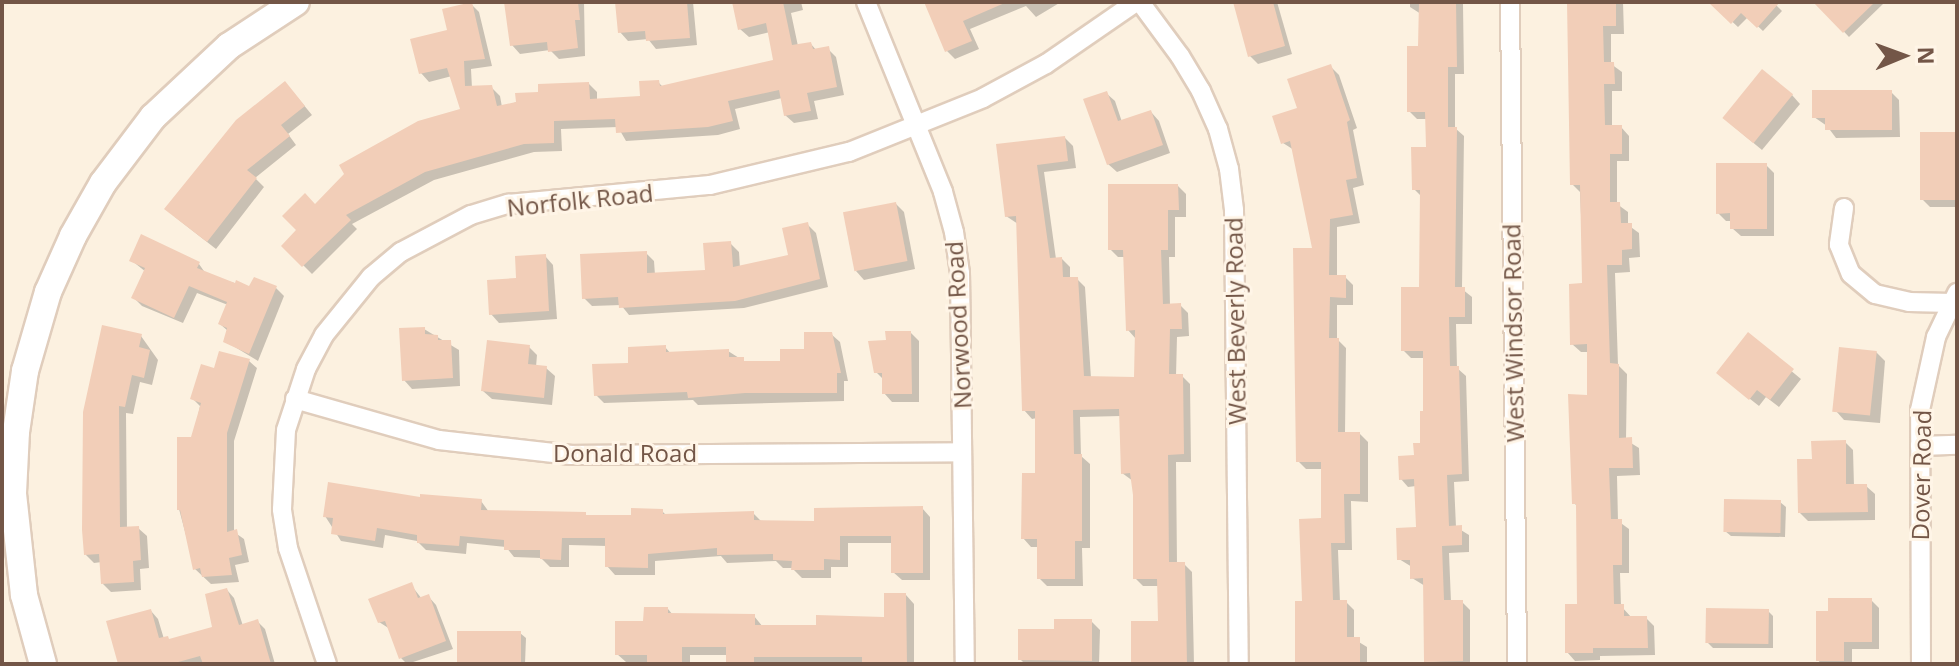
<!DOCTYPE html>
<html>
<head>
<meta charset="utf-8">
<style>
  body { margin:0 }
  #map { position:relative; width:1959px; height:666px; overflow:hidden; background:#fcf1e0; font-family:"Open Sans",sans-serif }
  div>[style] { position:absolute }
  .shadow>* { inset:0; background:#0003; transform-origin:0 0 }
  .building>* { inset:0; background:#f2ceb8; transform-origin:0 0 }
  .roads { filter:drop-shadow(2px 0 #e0cdbc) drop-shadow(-2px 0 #e0cdbc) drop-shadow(0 2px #e0cdbc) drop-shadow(0 -2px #e0cdbc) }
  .street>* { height:18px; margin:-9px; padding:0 9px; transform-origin:9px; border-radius:9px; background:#fff }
  .secondary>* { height:26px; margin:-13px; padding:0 13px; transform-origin:13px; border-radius:13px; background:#fff }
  span { translate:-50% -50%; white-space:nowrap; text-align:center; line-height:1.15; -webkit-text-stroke:6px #fff5e7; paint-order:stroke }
  .street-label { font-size:24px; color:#735647 }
  .frame { position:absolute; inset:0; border:4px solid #735647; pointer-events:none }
  .north { position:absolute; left:1863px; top:16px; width:80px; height:80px; -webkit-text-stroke:6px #fff5e7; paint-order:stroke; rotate:89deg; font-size:22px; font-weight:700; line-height:32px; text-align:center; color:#735647 }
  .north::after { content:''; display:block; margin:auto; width:28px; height:36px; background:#735647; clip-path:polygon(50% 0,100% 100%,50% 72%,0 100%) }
</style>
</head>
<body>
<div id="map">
  <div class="shadow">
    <div style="clip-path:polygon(506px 2px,584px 2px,585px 56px,559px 59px,550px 50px,520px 54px,512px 45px)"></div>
    <div style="clip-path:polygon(617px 2px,693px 2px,697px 45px,656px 49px,648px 39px,628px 41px,620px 32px)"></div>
    <div style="clip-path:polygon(734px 2px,801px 2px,803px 10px,791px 13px,798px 46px,811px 44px,817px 51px,828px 49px,836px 57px,844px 95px,814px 101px,818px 119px,794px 123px,785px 115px,782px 98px,735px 109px,740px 129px,718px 135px,626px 141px,618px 127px,561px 129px,562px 151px,534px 152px,434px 180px,352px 224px,357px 229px,312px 274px,284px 246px,315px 206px,462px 110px,452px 76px,429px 82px,421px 73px,471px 4px,479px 12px,492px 66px,471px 69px,472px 88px,491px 87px,500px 96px,502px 107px,540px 94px,589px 84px,597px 92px,597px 101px,642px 97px,658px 82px,663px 87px,775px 61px,770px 32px,749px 37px,740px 29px)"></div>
    <div style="clip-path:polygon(926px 2px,1061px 2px,1036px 17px,1026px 6px,970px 29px,979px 49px,955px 59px,947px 51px)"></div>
    <div style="clip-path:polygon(1235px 2px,1277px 2px,1292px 54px,1258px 64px,1250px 56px)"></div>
    <div style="clip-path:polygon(1410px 2px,1463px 4px,1464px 74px,1455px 74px,1455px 128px,1464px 136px,1462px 289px,1472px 297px,1472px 324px,1456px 324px,1457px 368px,1466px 376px,1469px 481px,1454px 482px,1456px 527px,1469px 535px,1469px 552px,1449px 553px,1451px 602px,1462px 602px,1470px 610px,1470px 664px,1426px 661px,1425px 586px,1412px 578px,1412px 567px,1399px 559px,1418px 529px,1416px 486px,1408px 487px,1401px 479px,1422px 445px,1425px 413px,1425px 358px,1411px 358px,1403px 350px,1421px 289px,1422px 197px,1414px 189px,1429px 148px,1427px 119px,1417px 119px,1409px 111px,1420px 48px,1421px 14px,1410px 7px)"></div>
    <div style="clip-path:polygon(1569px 2px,1623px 2px,1624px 34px,1611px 34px,1611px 64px,1622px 72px,1622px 91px,1612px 91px,1612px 127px,1621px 127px,1629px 136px,1629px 161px,1617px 161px,1617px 204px,1628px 212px,1628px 225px,1639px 233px,1640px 257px,1629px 258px,1630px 272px,1615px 273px,1618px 365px,1627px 374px,1626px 440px,1639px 448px,1640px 475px,1617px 476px,1618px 521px,1629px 529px,1629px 573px,1620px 573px,1621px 606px,1632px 618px,1646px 618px,1654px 626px,1655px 655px,1600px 656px,1600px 660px,1575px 661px,1567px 652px,1579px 606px,1578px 507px,1574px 503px,1589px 397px,1589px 352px,1581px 352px,1572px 344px,1584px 285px,1580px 192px,1572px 184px)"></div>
    <div style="clip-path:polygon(1716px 2px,1773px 2px,1782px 11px,1763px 31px,1748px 17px,1738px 27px,1714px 5px)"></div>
    <div style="clip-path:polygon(1820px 2px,1884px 2px,1884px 3px,1849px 37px,1818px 4px)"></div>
    <div style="left:1955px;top:2px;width:2px;height:93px"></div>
    <div style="clip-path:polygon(1331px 67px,1339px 75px,1357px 128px,1353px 130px,1364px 185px,1353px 188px,1360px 223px,1337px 227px,1337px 277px,1345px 277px,1353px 285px,1353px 305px,1337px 305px,1337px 339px,1346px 348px,1345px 434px,1360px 434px,1368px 442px,1368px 502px,1351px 501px,1352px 550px,1338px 550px,1340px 602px,1346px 602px,1354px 610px,1354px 639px,1367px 647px,1367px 664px,1297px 664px,1304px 603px,1323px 520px,1323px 469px,1306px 469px,1298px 461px,1314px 250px,1294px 150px,1283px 143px,1300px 109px)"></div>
    <div style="clip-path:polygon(293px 92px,312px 115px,288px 134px,296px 145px,255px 178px,264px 187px,216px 249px,175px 217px)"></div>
    <div style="clip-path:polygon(1891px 92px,1899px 100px,1900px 137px,1836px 138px,1827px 126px,1814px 117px)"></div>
    <div style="clip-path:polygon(1106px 93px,1115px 101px,1122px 122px,1151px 112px,1159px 121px,1170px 153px,1117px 172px,1108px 164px)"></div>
    <div style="clip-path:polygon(1792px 95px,1800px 104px,1762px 150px,1733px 126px)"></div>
    <div style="clip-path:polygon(1957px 135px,1957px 207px,1930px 207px,1922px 199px)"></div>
    <div style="clip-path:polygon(1065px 138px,1073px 146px,1076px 168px,1044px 172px,1056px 259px,1062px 259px,1070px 267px,1070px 279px,1077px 279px,1085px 287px,1091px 378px,1136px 379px,1136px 339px,1128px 330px,1125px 257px,1118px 257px,1110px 249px,1178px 186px,1186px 194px,1186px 217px,1175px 217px,1175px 257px,1169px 257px,1170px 306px,1180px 305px,1188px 313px,1189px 336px,1177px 337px,1176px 376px,1182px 376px,1190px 384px,1191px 462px,1176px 462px,1177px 564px,1184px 564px,1192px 572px,1194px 664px,1133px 664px,1160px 623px,1159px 586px,1143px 586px,1135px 578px,1133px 481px,1122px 473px,1121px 416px,1080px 417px,1081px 456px,1090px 464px,1090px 548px,1082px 548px,1083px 586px,1047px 586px,1039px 578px,1039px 547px,1031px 547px,1023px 538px,1037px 475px,1037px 418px,1032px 419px,1024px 410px,1018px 224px,1006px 216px,998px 146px)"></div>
    <div style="clip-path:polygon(1766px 165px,1774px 173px,1774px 236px,1741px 236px,1732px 228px,1732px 221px,1726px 221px,1718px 213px)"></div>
    <div style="clip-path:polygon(896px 204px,904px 212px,915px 269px,864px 280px,856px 271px)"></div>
    <div style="clip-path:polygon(807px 224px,816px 233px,828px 287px,744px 308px,629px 315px,621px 305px,592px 306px,584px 298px,646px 253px,654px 261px,655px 275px,707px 272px,730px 243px,739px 252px,740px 268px,791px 256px)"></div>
    <div style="clip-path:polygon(545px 256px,553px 265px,557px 319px,499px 323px,491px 314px)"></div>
    <div style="clip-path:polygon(131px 260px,199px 264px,206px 274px,250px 288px,276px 288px,284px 296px,258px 361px,225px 341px,228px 331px,220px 324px,228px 305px,197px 293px,183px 323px,142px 306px,134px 298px,146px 272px)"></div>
    <div style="clip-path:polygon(424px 329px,459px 350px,460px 386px,412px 389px,404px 380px)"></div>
    <div style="clip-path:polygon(911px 333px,919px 341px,919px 402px,892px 402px,884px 393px,884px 380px,876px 372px,888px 342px)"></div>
    <div style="clip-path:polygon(831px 334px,840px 342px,848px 381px,844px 381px,844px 401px,698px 405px,693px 400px,604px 403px,596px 395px,630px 365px,665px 347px,671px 354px,728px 351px,747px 363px,782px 363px)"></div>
    <div style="clip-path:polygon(1748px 335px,1801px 379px,1779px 407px,1766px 397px,1759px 406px,1726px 380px)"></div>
    <div style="clip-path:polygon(141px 336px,158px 360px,152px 385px,140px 382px,133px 414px,126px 413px,127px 529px,138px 528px,147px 536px,149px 568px,140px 569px,141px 590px,111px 592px,103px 584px,102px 562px,94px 563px,86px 555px,85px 412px)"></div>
    <div style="clip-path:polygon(529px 347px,537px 355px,536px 367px,546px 368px,555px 376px,552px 405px,492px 399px,483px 391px)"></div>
    <div style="clip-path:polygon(1876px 352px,1885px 361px,1880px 423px,1844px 420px,1836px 411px)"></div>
    <div style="clip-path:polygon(249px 361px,257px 368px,234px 441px,234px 532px,244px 539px,249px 562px,235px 565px,239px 582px,211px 584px,195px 569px,179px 509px,200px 406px,193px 399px,216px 371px)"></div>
    <div style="clip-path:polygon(1845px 442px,1853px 450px,1854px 486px,1866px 486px,1875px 494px,1875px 520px,1808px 521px,1800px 513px,1814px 461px)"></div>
    <div style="clip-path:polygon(422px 499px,481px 501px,489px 512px,588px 517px,633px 517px,662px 511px,667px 516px,753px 513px,762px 522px,816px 523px,922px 508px,930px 517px,930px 580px,902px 580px,893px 572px,893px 543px,848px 543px,848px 567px,831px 567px,831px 578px,802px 578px,792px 568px,783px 568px,776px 561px,727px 563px,721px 556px,655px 561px,655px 575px,615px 575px,607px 566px,607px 546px,569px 545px,569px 567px,550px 567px,541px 558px,514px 557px,506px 547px,467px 543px,466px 554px,426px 550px,417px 541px,385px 535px,383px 548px,341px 541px,325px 516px)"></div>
    <div style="clip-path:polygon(1780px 502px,1786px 507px,1785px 537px,1731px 536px,1725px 531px)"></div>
    <div style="clip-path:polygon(411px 585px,422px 599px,428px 596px,436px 605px,453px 649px,407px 664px,401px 658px,390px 629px,379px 622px)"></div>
    <div style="clip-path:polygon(227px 590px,234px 598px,243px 626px,258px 622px,265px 629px,275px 664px,120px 664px,151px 611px,158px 619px,164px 639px,170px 641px,215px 628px)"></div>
    <div style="clip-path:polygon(906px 595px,914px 604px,914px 664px,728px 664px,728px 655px,690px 655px,690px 664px,649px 664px,626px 662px,617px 654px,645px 623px,668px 609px,673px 615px,754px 616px,763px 627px,818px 627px,886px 619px)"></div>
    <div style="clip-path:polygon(1871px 600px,1879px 608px,1879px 649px,1852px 649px,1852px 664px,1821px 664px,1818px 660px,1830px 613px)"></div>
    <div style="clip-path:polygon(1768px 611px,1773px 616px,1773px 648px,1713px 648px,1707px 642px)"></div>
    <div style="clip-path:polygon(1091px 621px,1100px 630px,1099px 664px,1025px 664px,1020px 659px)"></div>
    <div style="clip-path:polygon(520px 633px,526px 638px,525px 664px,459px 664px)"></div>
  </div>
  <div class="building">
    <div style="clip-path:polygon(472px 2px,485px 59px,464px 61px,465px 86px,492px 85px,497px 106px,516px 102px,515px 93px,538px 92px,538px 84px,589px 82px,590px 99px,640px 96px,639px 81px,659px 80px,660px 86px,773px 60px,766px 23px,738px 30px,732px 2px,783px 2px,792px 45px,811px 42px,813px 49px,829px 46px,837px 87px,807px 93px,811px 111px,784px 116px,779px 90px,728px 101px,733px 121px,708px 127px,616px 133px,615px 119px,554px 121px,554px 143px,524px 144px,425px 172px,346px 215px,351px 220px,302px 267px,281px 246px,296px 230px,282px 216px,305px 193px,315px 204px,344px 174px,339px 165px,418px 121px,460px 109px,447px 68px,419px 74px,410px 39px,447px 30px,442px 9px)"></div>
    <div style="clip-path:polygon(504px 2px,578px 2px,580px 20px,575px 20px,578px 48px,548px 52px,547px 42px,510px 46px)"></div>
    <div style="clip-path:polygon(615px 2px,687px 2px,690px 38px,646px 41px,645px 31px,618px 33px)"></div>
    <div style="clip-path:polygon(924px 2px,1007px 2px,963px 21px,972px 41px,945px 52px)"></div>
    <div style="clip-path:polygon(1233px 2px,1273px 2px,1285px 46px,1248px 57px)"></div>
    <div style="clip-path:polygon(1419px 2px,1456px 2px,1457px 67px,1448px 67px,1448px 127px,1457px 127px,1455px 287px,1465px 287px,1465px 317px,1449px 317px,1450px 366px,1459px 366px,1462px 474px,1447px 475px,1449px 526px,1462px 525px,1462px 545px,1442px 546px,1444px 600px,1463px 600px,1463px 661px,1424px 662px,1423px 578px,1410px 579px,1410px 560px,1397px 560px,1396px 528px,1416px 527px,1414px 479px,1399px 480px,1398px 456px,1414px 455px,1413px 443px,1420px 443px,1420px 411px,1423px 411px,1423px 351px,1401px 351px,1401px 287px,1419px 287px,1420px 190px,1412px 190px,1411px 147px,1426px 147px,1425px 112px,1407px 112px,1407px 46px,1418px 46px)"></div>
    <div style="clip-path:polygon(1567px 2px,1616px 2px,1616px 26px,1603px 26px,1604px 62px,1614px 62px,1615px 84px,1604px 84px,1605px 125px,1622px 125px,1622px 154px,1610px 154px,1610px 202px,1620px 202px,1621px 223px,1632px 223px,1632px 249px,1622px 250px,1622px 265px,1607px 265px,1610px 363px,1619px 364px,1619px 438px,1632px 437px,1633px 468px,1609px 468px,1611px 519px,1622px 519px,1622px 565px,1613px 565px,1614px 604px,1624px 604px,1624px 616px,1647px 616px,1648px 648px,1593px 648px,1593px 653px,1565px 653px,1565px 604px,1577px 604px,1576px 504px,1572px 504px,1568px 394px,1587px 395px,1587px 344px,1570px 345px,1569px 284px,1582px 283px,1580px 185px,1570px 185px)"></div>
    <div style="clip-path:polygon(1708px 2px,1780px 2px,1757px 28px,1741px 13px,1731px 24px)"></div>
    <div style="clip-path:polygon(1813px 2px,1875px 2px,1843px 33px)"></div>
    <div style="clip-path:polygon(1331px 64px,1350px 120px,1347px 122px,1357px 178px,1346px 180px,1353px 215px,1330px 219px,1329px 275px,1346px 275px,1346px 298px,1330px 297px,1329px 338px,1339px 338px,1338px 432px,1360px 432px,1360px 494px,1344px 494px,1345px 543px,1331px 543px,1333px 600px,1347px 600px,1347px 637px,1360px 637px,1360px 664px,1295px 664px,1295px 601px,1302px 601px,1299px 519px,1321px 518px,1321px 462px,1296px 462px,1293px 248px,1312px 248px,1290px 141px,1281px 144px,1272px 116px,1297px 108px,1287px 79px)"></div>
    <div style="left:1762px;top:69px;width:40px;height:63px;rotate:39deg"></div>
    <div style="clip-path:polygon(285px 81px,305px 106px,281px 125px,290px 136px,247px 170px,257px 178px,207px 242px,164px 209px,236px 120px)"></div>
    <div style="clip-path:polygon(1812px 90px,1892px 90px,1892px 130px,1825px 130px,1825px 118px,1812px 118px)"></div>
    <div style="clip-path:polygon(1107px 91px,1118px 121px,1151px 110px,1163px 145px,1107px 165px,1083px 99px)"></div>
    <div style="left:1957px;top:132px;width:68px;height:37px;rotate:90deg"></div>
    <div style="clip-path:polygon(1065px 136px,1068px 161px,1037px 165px,1050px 258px,1062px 257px,1063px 277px,1078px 277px,1084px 376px,1134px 377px,1135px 330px,1126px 331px,1123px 250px,1108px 250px,1108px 184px,1178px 184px,1179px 210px,1168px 210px,1168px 250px,1161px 250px,1163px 304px,1181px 303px,1182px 329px,1170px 329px,1169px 374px,1183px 374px,1184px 454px,1168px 455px,1169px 562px,1185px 562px,1187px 664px,1131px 664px,1131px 621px,1158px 621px,1157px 579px,1133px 579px,1133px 495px,1130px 473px,1121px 474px,1119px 409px,1073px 410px,1074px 454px,1082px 454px,1082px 541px,1075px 541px,1075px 579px,1037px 579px,1037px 539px,1021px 539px,1022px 473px,1035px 473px,1035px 411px,1022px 411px,1016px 216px,1005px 217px,996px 144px)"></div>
    <div style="clip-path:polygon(1716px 163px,1767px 163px,1767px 229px,1730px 229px,1730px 213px,1716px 214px)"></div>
    <div style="left:896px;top:202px;width:60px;height:54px;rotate:79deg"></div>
    <div style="clip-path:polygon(808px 222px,820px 279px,735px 301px,619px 308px,618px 297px,582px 299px,580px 254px,647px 251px,647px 273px,705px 270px,703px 243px,731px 241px,733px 267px,788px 255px,782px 228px)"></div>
    <div style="clip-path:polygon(141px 234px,200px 262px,197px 268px,235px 283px,236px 280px,249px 286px,254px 277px,277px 286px,249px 354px,223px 342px,227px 328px,218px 324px,227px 302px,189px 286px,174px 318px,131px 298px,145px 268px,129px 261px)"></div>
    <div style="clip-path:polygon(546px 254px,549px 311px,489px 315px,487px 280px,516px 278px,515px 256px)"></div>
    <div style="clip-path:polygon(102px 325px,142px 334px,139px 347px,150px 350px,144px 378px,132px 375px,125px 407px,119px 406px,120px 527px,139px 526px,141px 560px,133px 561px,134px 582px,101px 584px,99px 554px,84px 555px,82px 530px,83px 412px)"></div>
    <div style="clip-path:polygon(425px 327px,425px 334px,438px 335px,438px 340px,451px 340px,453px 378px,402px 381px,399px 328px)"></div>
    <div style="clip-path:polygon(885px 331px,911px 331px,912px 394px,882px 394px,882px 373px,874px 373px,868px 341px,886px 340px)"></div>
    <div style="clip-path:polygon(804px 332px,832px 332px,841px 373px,837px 373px,837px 393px,745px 393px,688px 398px,687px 392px,594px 396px,592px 364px,628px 363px,628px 347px,666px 345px,666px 352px,729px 349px,729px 357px,744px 357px,744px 361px,780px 361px,780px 349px,804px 349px)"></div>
    <div style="clip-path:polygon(1748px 332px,1794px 369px,1770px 400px,1757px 390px,1749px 400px,1716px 373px)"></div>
    <div style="clip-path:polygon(487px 340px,530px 345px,528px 364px,547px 366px,544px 398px,481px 391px)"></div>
    <div style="left:1839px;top:347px;width:38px;height:65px;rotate:6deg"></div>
    <div style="clip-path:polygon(219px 351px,250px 359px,227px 433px,227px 532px,237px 529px,242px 555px,229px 558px,232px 575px,202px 577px,200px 568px,193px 570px,180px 510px,177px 510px,177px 437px,191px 437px,201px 403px,190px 399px,201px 364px,214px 368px)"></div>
    <div style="clip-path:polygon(1846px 440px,1846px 484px,1867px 484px,1868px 512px,1798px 513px,1797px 459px,1812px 459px,1811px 441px)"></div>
    <div style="clip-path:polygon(328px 482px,420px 497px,420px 494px,482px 499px,481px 510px,586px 512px,586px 515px,631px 515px,631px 508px,663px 509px,663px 514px,754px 511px,754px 520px,814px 521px,814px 508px,923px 506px,923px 573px,891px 573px,891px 536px,840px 536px,840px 560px,824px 559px,824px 570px,791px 570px,792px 561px,773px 560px,773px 554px,717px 555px,717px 548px,648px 554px,648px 568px,605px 567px,605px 538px,562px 538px,561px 560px,540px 559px,540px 550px,504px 550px,504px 540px,460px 536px,459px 546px,417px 543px,417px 535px,377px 528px,375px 541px,331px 534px,333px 518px,323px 517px)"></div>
    <div style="left:1724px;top:499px;width:57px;height:33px;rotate:1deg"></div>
    <div style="clip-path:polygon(412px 582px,418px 598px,429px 594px,446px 641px,399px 659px,385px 621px,378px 623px,368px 599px)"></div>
    <div style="clip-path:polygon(227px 588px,239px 625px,258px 619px,271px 664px,203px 664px,200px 656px,171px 664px,118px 664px,106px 621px,151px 609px,159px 638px,168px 636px,169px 639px,212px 627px,205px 594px)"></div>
    <div style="clip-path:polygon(884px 593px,906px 593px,907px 664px,862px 664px,862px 657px,754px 657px,754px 664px,726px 664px,726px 647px,682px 647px,682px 664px,647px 664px,647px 655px,615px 655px,615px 621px,643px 621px,644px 607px,668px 607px,668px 613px,755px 614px,755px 625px,816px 625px,816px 615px,884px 617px)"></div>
    <div style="clip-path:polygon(1828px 598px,1872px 598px,1872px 642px,1844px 642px,1844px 661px,1816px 661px,1816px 611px,1828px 611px)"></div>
    <div style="left:1706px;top:608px;width:63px;height:35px;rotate:1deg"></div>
    <div style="clip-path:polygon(1054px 619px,1092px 619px,1092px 661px,1018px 660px,1018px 629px,1054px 629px)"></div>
    <div style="left:457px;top:631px;width:64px;height:33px"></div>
  </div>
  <div class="roads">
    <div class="street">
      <div style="left:866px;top:2px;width:205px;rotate:67.9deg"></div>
      <div style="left:943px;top:192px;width:41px;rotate:74.6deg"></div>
      <div style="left:954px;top:232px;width:41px;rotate:81.7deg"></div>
      <div style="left:960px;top:273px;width:391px;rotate:89.3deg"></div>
      <div style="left:1140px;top:2px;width:67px;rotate:53.5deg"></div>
      <div style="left:1180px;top:56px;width:41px;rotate:59deg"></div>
      <div style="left:1201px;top:91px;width:42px;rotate:65.9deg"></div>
      <div style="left:1218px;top:129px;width:41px;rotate:74.6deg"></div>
      <div style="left:1229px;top:169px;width:41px;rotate:83deg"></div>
      <div style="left:1234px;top:210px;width:454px;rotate:89.4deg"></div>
      <div style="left:1510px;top:2px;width:662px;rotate:89.39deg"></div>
      <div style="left:1844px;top:208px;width:37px;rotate:98deg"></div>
      <div style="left:1839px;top:245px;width:31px;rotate:68deg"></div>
      <div style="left:1851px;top:274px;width:31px;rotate:40deg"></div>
      <div style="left:1875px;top:294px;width:35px;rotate:13deg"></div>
      <div style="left:1909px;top:302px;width:43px;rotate:1.3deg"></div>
      <div style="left:295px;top:399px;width:150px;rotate:15.9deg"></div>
      <div style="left:439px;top:440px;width:133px;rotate:6.5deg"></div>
      <div style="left:571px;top:455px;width:391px;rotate:-0.4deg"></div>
      <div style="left:1920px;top:446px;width:37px;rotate:-2deg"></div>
      <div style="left:327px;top:664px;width:122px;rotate:-108.6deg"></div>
      <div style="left:288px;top:548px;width:39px;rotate:-99deg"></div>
      <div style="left:282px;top:509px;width:79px;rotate:-87.1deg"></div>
      <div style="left:286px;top:430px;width:64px;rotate:-71.8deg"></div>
      <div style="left:306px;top:369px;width:38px;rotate:-62deg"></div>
      <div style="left:324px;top:335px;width:75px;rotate:-51deg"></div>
      <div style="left:371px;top:277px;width:39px;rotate:-40deg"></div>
      <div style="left:401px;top:252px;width:79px;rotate:-27.9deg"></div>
      <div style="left:471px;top:215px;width:39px;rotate:-17deg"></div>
      <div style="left:508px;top:204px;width:203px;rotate:-5.4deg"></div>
      <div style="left:710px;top:185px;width:143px;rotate:-13.4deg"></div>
      <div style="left:849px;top:152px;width:144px;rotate:-21.9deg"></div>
      <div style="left:983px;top:98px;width:72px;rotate:-28.4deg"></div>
      <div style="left:1046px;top:64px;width:109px;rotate:-34.6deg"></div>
      <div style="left:1921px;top:664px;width:254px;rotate:-90.2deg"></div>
      <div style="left:1920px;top:410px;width:75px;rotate:-77.6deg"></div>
      <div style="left:1936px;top:337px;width:49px;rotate:-64.5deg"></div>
    </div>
    <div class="secondary">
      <div style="left:43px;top:664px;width:72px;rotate:-105.4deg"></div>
      <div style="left:24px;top:595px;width:103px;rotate:-96.2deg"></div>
      <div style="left:13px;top:493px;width:61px;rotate:-87.2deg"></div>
      <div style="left:16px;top:432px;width:62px;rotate:-81.6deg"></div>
      <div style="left:25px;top:371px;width:82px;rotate:-73.8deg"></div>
      <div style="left:48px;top:292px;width:61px;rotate:-65.9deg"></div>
      <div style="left:73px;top:236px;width:61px;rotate:-60.5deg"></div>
      <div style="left:103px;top:183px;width:83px;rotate:-52.9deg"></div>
      <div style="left:153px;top:117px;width:104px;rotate:-43.1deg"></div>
      <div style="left:229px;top:46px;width:80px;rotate:-33.3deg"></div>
    </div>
  </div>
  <div class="street-label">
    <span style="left:580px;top:200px;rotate:-6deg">Norfolk Road</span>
    <span style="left:1235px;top:321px;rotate:-91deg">West Beverly Road</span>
    <span style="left:958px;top:325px;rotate:-93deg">Norwood Road</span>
    <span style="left:1513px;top:333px;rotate:-91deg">West Windsor Road</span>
    <span style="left:625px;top:453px">Donald Road</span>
    <span style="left:1921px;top:475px;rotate:-89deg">Dover Road</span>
  </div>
  <div class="frame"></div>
  <div class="north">N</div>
</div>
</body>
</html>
